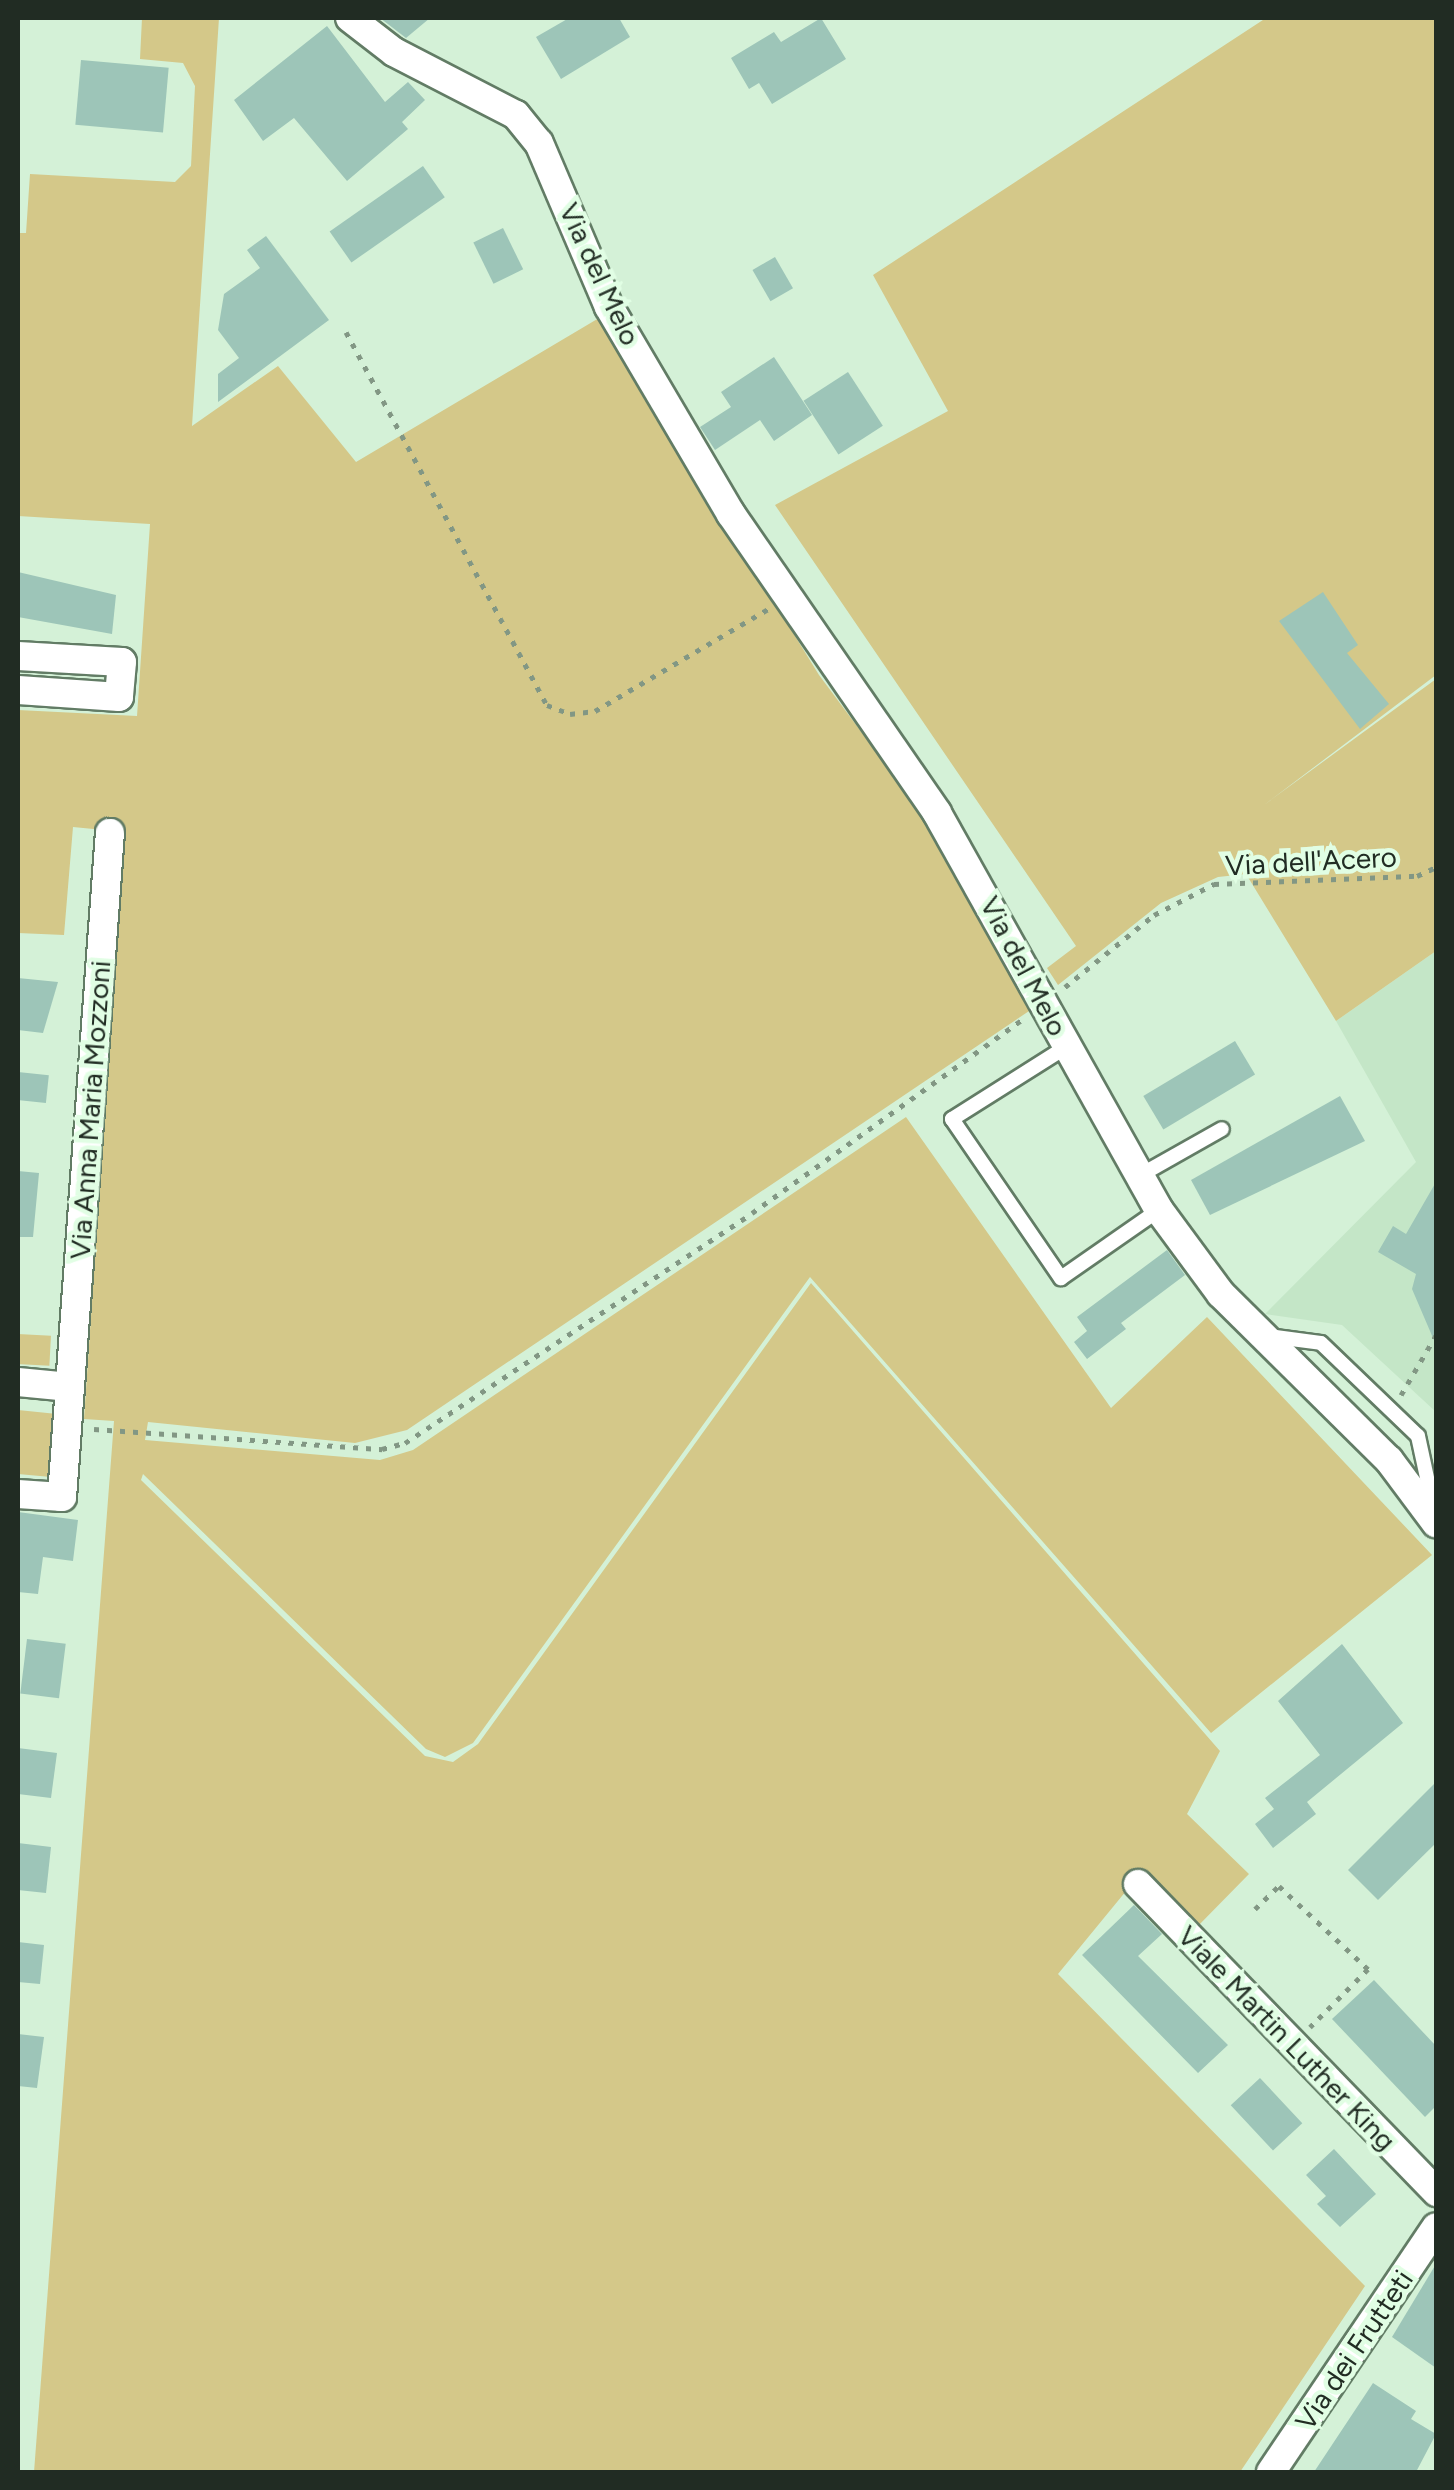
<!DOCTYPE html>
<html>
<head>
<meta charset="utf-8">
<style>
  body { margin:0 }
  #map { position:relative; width:1454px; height:2490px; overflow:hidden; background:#d4f1d7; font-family:Figtree,sans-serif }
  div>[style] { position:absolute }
  .built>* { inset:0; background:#c4e6c7 }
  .green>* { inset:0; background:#d4c889; transform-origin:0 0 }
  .building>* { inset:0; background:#9dc5b8; transform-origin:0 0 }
  .path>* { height:5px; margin-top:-2.5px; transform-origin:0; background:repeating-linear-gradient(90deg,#829784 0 5px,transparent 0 13px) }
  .roads { filter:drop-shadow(2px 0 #627c65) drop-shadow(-2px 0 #627c65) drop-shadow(0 2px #627c65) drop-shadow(0 -2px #627c65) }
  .lane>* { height:14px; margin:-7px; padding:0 7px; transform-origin:7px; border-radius:7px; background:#fff }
  .street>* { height:28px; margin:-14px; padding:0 14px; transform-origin:14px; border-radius:14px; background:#fff }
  span { translate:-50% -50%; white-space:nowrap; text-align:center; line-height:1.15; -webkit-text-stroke:9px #e1fee4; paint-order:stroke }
  .street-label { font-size:28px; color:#212c23 }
  .frame { position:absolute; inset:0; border:20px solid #212c23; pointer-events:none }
</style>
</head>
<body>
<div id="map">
  <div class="built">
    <div style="clip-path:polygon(1436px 951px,1436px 1412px,1342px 1325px,1265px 1314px,1416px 1162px,1336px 1021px)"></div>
  </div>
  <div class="green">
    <div style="clip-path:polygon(142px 18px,219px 18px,192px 426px,278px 366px,356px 462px,599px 318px,819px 675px,932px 827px,1035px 1007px,407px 1430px,355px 1443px,148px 1422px,145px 1440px,380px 1460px,413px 1450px,906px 1117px,1111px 1408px,1207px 1317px,1432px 1555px,1211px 1733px,810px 1277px,473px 1743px,445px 1757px,426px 1749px,143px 1474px,141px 1480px,425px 1756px,453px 1762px,478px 1744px,811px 1283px,1220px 1751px,1187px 1814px,1249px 1874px,1196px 1928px,1140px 1874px,1058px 1974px,1365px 2286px,1240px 2472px,34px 2472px,114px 1421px,84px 1419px,124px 832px,73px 827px,64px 935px,18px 933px,18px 710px,137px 716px,150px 524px,18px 516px,18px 233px,26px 233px,30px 174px,175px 182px,191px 166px,195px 86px,183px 63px,140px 59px)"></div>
    <div style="clip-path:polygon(1266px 18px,1436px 18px,1436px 675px,1264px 805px,1436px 679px,1436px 951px,1336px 1021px,1246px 874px,1218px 877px,1161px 903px,1058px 985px,1047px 968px,1076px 946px,775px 505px,948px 411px,873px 275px)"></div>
    <div style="left:18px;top:1334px;width:33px;height:30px;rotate:3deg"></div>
    <div style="clip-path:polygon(18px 1410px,57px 1414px,51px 1477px,18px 1474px)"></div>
  </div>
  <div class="building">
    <div style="clip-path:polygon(380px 18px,430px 18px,406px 38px)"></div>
    <div style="clip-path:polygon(569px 18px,619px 18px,630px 37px,561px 79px,536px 37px)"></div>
    <div style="clip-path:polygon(821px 18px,846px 59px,772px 104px,759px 83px,749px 89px,731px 58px,774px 32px,781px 42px)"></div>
    <div style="clip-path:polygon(327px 26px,385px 102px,408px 82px,425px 100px,402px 122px,408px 129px,347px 181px,294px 118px,263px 141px,234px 100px)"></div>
    <div style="left:81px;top:60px;width:88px;height:65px;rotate:5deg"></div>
    <div style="left:423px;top:166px;width:38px;height:114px;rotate:55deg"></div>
    <div style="left:503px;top:228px;width:46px;height:33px;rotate:64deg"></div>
    <div style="clip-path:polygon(266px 236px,329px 320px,218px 402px,218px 374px,239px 358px,218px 330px,224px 294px,260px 268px,247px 250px)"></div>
    <div style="left:775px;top:257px;width:36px;height:26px;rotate:60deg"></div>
    <div style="clip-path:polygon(774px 357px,812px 415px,774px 441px,760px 420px,715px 450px,700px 427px,731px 407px,721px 392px)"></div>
    <div style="left:848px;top:372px;width:64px;height:53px;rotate:57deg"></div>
    <div style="clip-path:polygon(18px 572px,116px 595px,112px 634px,18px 617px)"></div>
    <div style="clip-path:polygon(1323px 592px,1358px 645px,1347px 653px,1389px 704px,1360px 729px,1279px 621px)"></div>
    <div style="clip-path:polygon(18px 978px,58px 982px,43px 1033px,18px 1030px)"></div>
    <div style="left:1235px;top:1041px;width:39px;height:107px;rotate:59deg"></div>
    <div style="left:18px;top:1072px;width:31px;height:28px;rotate:6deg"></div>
    <div style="clip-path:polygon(1340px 1096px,1365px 1141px,1210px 1215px,1191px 1180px)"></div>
    <div style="clip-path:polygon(18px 1171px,39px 1173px,33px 1237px,18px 1237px)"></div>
    <div style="clip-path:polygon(1436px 1182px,1436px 1345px,1412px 1289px,1416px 1274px,1378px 1252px,1393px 1226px,1406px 1234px)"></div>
    <div style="clip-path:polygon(1167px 1250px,1185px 1275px,1121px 1323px,1126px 1329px,1087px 1359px,1074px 1342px,1087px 1331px,1077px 1317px)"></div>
    <div style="clip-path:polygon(18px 1512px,78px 1520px,73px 1561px,43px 1557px,38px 1594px,18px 1592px)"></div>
    <div style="left:27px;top:1639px;width:39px;height:55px;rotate:7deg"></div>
    <div style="clip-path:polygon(1342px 1644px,1403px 1723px,1307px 1802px,1316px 1814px,1273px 1848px,1255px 1824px,1274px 1809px,1265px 1798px,1320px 1755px,1278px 1701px)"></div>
    <div style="clip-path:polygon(18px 1748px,57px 1753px,51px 1798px,18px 1794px)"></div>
    <div style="clip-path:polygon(1436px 1782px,1436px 1843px,1378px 1900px,1348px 1870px)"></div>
    <div style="clip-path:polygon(18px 1843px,51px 1847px,46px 1893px,18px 1890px)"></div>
    <div style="clip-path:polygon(1134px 1905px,1162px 1934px,1138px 1956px,1228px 2045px,1198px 2073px,1082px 1955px)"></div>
    <div style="clip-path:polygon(18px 1942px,44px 1945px,40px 1984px,18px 1982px)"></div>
    <div style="clip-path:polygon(1374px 1980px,1436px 2046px,1436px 2106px,1425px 2117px,1332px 2019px)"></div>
    <div style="clip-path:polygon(18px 2034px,44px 2037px,37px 2088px,18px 2086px)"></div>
    <div style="left:1260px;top:2078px;width:62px;height:40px;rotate:47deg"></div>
    <div style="clip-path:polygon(1334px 2149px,1376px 2194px,1340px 2227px,1317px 2204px,1326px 2196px,1306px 2175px)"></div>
    <div style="clip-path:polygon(1436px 2264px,1436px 2368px,1392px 2337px)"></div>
    <div style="clip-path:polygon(1373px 2383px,1416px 2411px,1411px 2419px,1436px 2434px,1416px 2472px,1314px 2472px)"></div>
  </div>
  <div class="path">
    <div style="left:346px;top:332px;width:424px;rotate:61.7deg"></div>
    <div style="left:547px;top:705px;width:25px;rotate:21deg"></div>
    <div style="left:570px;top:714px;width:25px;rotate:-7deg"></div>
    <div style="left:595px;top:711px;width:201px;rotate:-30.5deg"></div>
    <div style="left:1065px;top:987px;width:114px;rotate:-39deg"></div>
    <div style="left:1154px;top:915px;width:68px;rotate:-27.3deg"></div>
    <div style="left:1214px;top:884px;width:203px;rotate:-2.3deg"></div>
    <div style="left:1417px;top:876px;width:21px;rotate:-25deg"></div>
    <div style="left:1401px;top:1395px;width:69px;rotate:-59.7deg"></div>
    <div style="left:94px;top:1429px;width:289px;rotate:4deg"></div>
    <div style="left:382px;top:1449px;width:24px;rotate:-15deg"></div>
    <div style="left:405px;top:1443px;width:416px;rotate:-33.5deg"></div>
    <div style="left:752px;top:1213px;width:335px;rotate:-35.6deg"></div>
    <div style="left:1255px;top:1909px;width:33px;rotate:-44deg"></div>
    <div style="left:1279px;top:1886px;width:122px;rotate:43deg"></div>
    <div style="left:1368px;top:1969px;width:82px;rotate:135deg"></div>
  </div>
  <div class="roads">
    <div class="lane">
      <div style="left:1066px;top:1047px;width:135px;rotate:147.7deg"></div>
      <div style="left:952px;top:1119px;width:193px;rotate:55.6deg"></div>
      <div style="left:1061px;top:1278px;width:119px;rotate:-34.8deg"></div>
      <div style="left:1139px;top:1176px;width:95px;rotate:-29.5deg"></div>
      <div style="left:1268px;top:1336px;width:53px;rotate:7.5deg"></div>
      <div style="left:1321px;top:1343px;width:134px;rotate:43.8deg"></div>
      <div style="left:1418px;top:1436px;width:76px;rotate:77.8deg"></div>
    </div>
    <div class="street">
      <div style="left:350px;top:18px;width:56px;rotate:37.7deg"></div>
      <div style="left:394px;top:52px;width:137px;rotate:27.3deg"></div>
      <div style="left:516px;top:115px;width:36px;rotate:51deg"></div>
      <div style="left:539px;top:143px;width:178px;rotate:66.9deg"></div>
      <div style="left:609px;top:307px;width:240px;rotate:59.5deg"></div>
      <div style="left:731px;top:514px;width:363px;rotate:55.4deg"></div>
      <div style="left:937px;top:813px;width:455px;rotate:60.8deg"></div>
      <div style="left:1159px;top:1210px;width:104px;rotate:53.6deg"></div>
      <div style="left:1221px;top:1294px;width:236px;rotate:44.7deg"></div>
      <div style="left:1389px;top:1460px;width:79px;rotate:53.3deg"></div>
      <div style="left:18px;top:656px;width:104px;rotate:3.3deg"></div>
      <div style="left:122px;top:662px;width:35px;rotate:95deg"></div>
      <div style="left:119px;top:697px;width:101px;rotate:-176deg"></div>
      <div style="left:18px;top:1382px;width:52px;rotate:5.5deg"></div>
      <div style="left:18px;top:1494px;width:44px;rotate:3.9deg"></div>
      <div style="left:62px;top:1497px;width:666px;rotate:-85.87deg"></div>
      <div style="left:1138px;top:1884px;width:429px;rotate:45.9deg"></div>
      <div style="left:1271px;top:2472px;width:295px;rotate:-56deg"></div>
    </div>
  </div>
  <div class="street-label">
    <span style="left:600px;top:274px;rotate:65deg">Via del Melo</span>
    <span style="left:1311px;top:861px;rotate:-3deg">Via dell'Acero</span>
    <span style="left:1024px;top:966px;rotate:62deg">Via del Melo</span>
    <span style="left:90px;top:1110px;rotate:-86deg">Via Anna Maria Mozzoni</span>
    <span style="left:1287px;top:2038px;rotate:46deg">Viale Martin Luther King</span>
    <span style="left:1354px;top:2350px;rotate:-56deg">Via dei Frutteti</span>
  </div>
  <div class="frame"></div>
</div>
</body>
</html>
